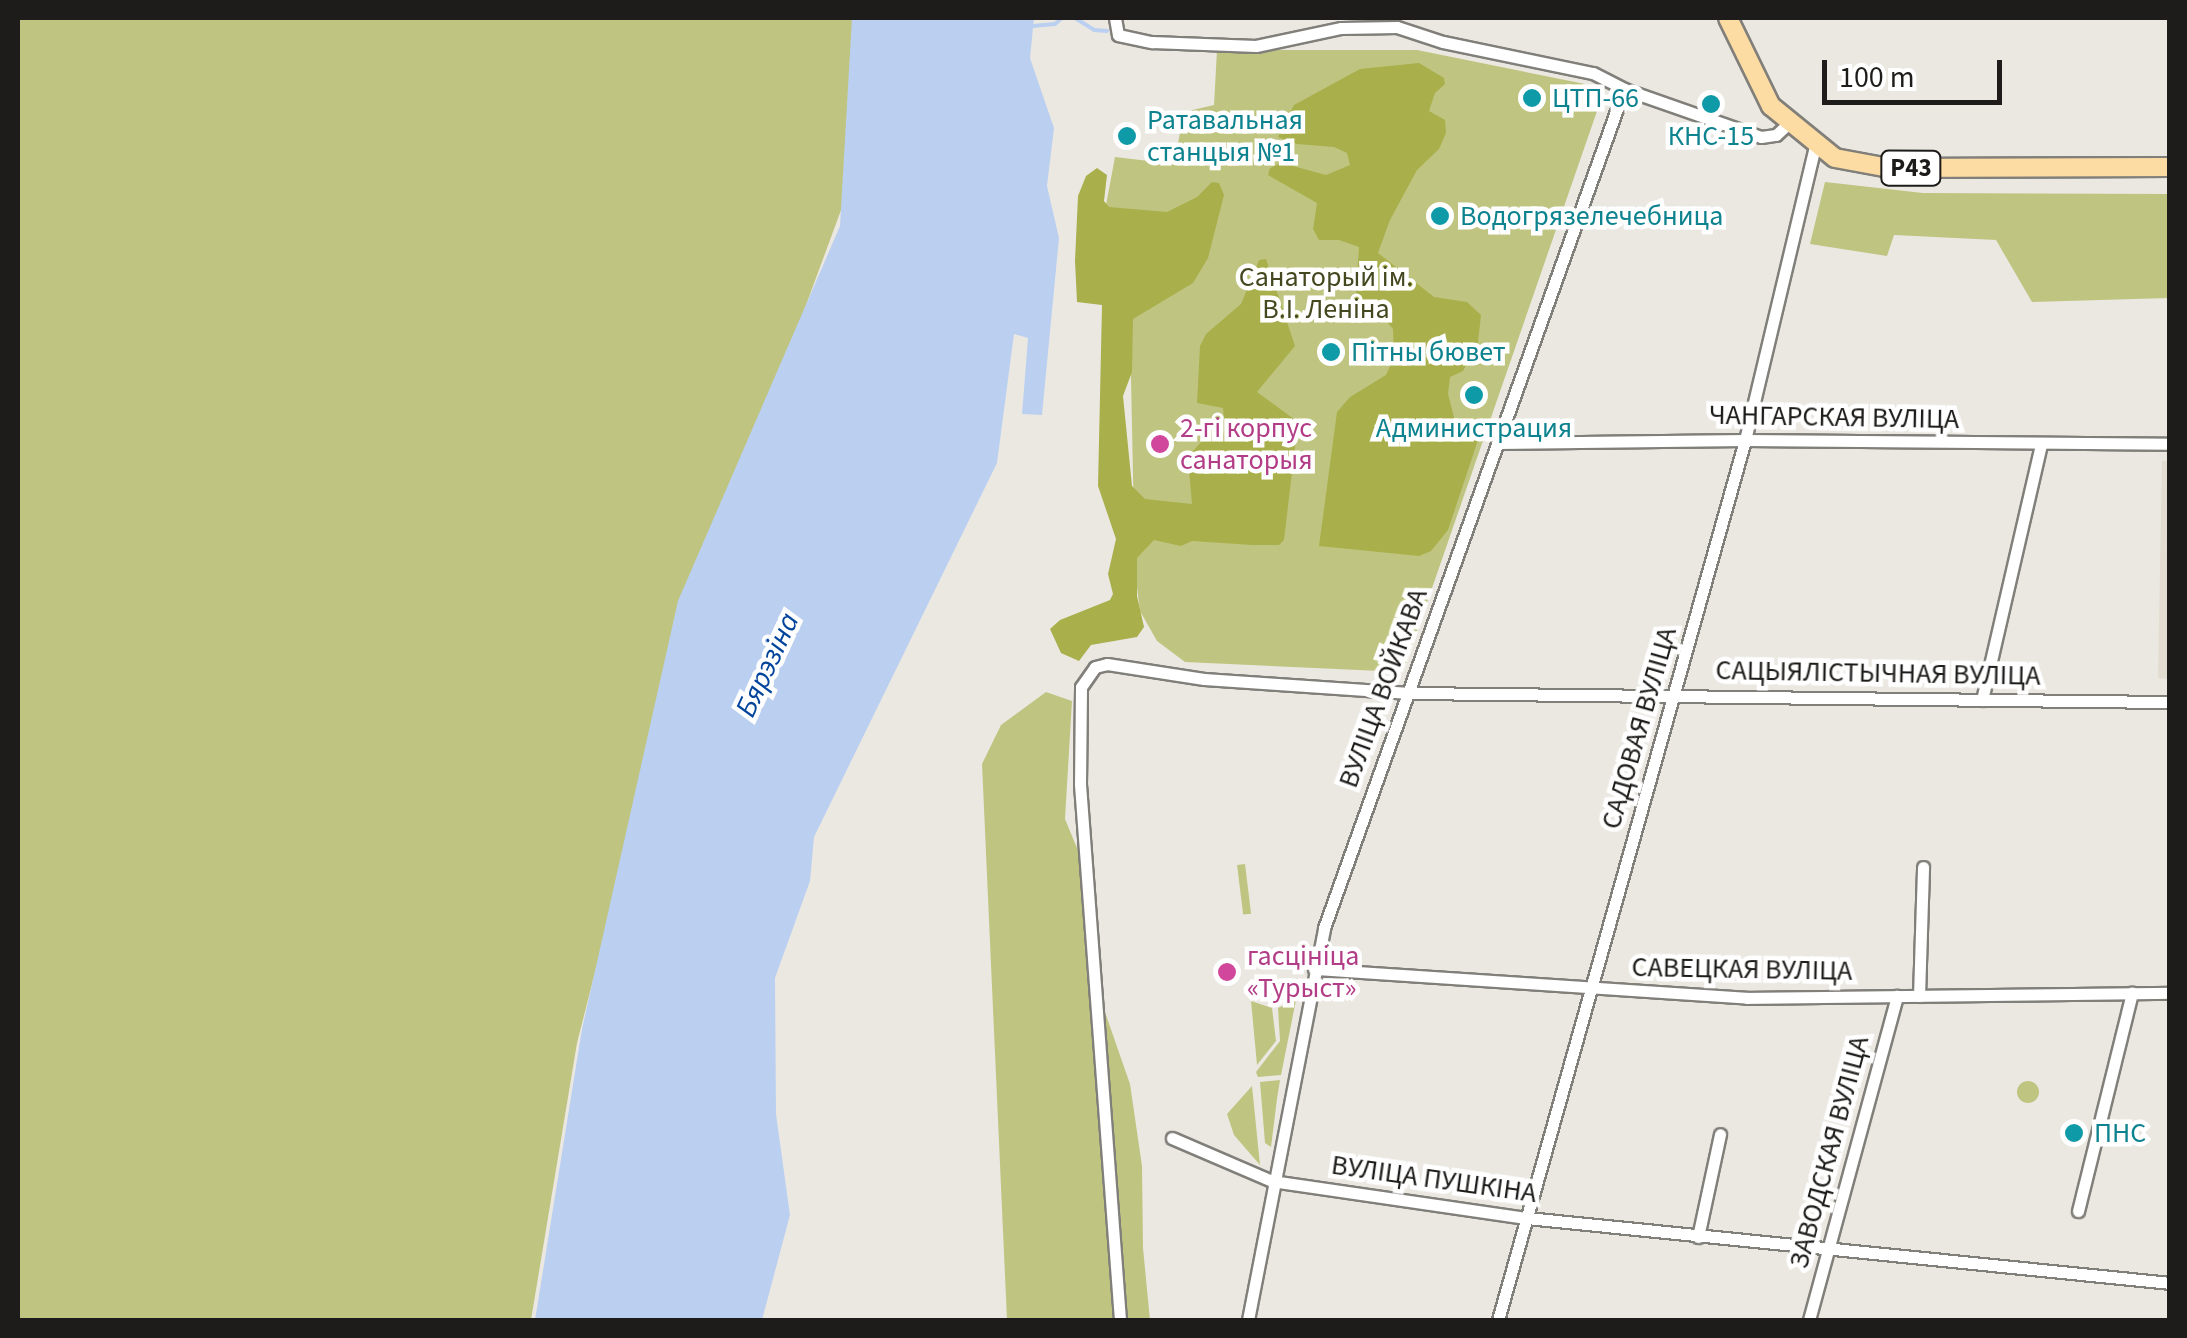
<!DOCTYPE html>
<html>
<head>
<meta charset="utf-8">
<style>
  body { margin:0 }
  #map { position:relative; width:2187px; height:1338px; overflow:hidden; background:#ebe8e2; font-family:"Source Sans 3",sans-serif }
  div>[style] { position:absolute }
  .built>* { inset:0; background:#e3dcd0 }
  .green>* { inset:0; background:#bfc580; transform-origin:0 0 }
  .round { border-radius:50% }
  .forest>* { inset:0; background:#a9af4b }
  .water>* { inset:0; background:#bbd0f0 }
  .stream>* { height:4px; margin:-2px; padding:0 2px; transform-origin:2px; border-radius:2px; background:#bbd0f0 }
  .roads { filter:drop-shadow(2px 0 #817f7a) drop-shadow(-2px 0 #817f7a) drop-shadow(0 2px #817f7a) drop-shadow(0 -2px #817f7a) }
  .street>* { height:11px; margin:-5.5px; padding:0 5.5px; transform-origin:5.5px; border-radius:5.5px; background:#fff }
  .primary>* { height:18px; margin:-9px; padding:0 9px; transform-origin:9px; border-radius:9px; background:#fddca3 }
  .dots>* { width:28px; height:28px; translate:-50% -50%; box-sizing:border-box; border:5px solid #fff; border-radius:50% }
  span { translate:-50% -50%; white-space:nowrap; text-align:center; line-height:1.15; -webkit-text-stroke:9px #fff; paint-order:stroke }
  .shield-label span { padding:2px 8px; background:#fff; border:2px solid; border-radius:8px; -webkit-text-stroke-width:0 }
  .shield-label { font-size:25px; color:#1d1c1a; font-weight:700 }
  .culture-label { font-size:28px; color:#0d838f }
  .left { translate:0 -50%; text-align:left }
  .park-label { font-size:28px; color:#45481f }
  .street-label { font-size:28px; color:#1d1c1a }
  .hotel-label { font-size:28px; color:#b23c85 }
  .water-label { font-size:30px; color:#02449b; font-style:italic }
  .frame { position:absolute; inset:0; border:20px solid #1d1c1a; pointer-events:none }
  .scale { position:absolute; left:1822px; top:60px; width:180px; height:45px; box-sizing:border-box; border:5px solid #1d1c1a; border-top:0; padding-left:12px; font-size:30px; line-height:35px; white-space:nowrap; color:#1d1c1a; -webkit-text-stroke:8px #fff; paint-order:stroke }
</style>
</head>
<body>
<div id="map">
  <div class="built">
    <div style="clip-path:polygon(2162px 461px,2170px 461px,2169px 679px,2158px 678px)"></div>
  </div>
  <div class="green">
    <div style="clip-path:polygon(18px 18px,858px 18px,844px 202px,673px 666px,577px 1043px,531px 1320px,18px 1320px)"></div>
    <div style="clip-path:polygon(1217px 50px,1417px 50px,1605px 88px,1403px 672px,1185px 662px,1157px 641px,1140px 611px,1135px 571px,1129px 283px,1106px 205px,1115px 157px,1174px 164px,1184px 112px,1214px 105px)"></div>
    <div style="clip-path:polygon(1825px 182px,1923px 193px,2169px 194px,2169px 298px,2032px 302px,1996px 240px,1894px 235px,1887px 256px,1810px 244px)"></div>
    <div style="clip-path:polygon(1046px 692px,1072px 701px,1065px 819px,1084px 865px,1098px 992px,1130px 1084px,1142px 1166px,1143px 1248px,1150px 1320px,1007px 1320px,982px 764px,1001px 725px)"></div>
    <div style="left:1245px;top:864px;width:50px;height:8px;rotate:83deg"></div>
    <div style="clip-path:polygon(1296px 1000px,1281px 1075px,1258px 1077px,1256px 1072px,1280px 1041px,1278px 1008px)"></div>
    <div style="clip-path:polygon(1251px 1001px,1272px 1008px,1276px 1041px,1257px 1065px)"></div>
    <div style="clip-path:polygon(1280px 1080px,1277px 1099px,1271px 1147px,1265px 1143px,1260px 1082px)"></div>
    <div class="round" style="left:2017px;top:1081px;width:22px;height:22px"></div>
    <div style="clip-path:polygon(1252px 1086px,1260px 1165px,1234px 1135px,1227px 1114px)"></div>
  </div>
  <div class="forest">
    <div style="clip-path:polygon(1419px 63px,1444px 78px,1445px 84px,1435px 93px,1429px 111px,1445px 120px,1446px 133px,1439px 149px,1417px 170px,1390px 220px,1378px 253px,1434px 297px,1467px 302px,1481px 315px,1478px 342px,1463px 371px,1450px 377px,1448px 394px,1456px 425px,1475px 429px,1478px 440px,1448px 530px,1431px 551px,1419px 556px,1319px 546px,1337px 412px,1350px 397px,1386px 375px,1394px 357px,1393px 329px,1384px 318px,1364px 319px,1355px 309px,1359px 247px,1339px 240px,1319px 240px,1313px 229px,1317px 203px,1268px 175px,1270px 168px,1282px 163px,1326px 175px,1350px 165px,1347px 153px,1334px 147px,1297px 144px,1278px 137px,1294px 105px,1360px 69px)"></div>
    <div style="clip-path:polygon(1097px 168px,1107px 175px,1104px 201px,1109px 207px,1167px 212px,1197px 197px,1212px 182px,1219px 183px,1224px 195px,1208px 258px,1193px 283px,1133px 319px,1132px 372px,1123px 396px,1132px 486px,1145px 499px,1192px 504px,1189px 470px,1194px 450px,1207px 435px,1220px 440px,1225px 429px,1223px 408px,1197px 403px,1200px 346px,1206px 334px,1241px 304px,1259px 260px,1266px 259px,1295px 346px,1257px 392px,1298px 422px,1284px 540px,1279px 545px,1252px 545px,1192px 541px,1181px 546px,1154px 540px,1137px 558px,1137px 596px,1144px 627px,1137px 637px,1091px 645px,1079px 661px,1061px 653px,1050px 629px,1060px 620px,1110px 600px,1113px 594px,1108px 574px,1116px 539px,1098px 486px,1102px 305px,1077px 302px,1075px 261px,1078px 196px,1086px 176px)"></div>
  </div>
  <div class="water">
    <div style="clip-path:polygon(852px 18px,1034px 18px,1030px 58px,1054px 128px,1047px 186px,1059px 238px,1042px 415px,1022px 414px,1028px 338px,1014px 334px,997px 463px,814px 837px,810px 881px,775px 978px,776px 1114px,790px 1215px,762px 1320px,535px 1320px,582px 1029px,678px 601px,840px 226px)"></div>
  </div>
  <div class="stream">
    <div style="left:1075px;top:18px;width:22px;rotate:32deg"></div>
    <div style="left:1094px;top:30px;width:13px;rotate:4deg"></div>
    <div style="left:1033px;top:26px;width:22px;rotate:-5deg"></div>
    <div style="left:1055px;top:24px;width:9px;rotate:-41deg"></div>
  </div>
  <div class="roads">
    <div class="street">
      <div style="left:1115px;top:18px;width:17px;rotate:80deg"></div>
      <div style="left:1118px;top:35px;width:35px;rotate:12deg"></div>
      <div style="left:1152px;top:42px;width:104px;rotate:2.2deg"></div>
      <div style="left:1256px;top:46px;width:87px;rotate:-12deg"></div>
      <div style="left:1341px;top:28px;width:56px;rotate:-1deg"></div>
      <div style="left:1397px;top:27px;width:48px;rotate:18.1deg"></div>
      <div style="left:1443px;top:42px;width:153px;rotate:11.7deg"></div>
      <div style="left:1593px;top:73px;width:35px;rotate:27deg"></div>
      <div style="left:1624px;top:89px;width:145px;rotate:19.3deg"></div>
      <div style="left:1761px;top:137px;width:15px;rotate:-8deg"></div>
      <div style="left:1776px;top:135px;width:16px;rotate:-43deg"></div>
      <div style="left:1498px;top:443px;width:247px;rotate:-0.7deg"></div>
      <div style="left:1745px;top:440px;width:425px;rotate:0.5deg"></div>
      <div style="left:1982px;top:700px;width:263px;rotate:-77deg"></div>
      <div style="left:1314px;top:969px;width:434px;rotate:3.8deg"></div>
      <div style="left:1747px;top:998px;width:423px;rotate:-0.7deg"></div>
      <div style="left:1919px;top:996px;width:129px;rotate:-88.2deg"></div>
      <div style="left:1172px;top:1138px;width:109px;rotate:23.3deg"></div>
      <div style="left:1272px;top:1181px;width:258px;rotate:8.3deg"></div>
      <div style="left:1527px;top:1218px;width:646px;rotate:5.77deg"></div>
      <div style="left:2078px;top:1211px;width:225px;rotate:-76.1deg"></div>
      <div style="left:1698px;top:1237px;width:105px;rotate:-77.9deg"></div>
      <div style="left:1120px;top:1320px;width:537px;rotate:-94.27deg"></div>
      <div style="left:1080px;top:784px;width:97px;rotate:-89.4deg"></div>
      <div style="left:1081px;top:687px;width:24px;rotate:-55deg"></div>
      <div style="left:1095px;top:667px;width:12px;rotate:-14deg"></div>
      <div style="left:1107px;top:664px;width:98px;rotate:8.8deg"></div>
      <div style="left:1204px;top:679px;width:206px;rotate:3.9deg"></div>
      <div style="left:1410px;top:693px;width:760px;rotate:0.68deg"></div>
      <div style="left:1248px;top:1320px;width:399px;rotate:-79deg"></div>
      <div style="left:1324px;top:928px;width:891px;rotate:-70.32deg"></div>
      <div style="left:1498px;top:1320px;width:914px;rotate:-74.32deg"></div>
      <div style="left:1745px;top:440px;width:302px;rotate:-76.6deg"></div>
      <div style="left:1809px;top:1320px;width:336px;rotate:-74.8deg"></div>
    </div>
    <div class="primary">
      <div style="left:1728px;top:18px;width:98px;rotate:64deg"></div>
      <div style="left:1771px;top:106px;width:82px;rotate:39.1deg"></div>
      <div style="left:1835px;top:158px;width:55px;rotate:10.5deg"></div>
      <div style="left:1889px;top:168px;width:281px;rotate:-0.2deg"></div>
    </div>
  </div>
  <div class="dots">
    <div style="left:1532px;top:98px;background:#0f9aa8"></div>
    <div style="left:1711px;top:104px;background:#0f9aa8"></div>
    <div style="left:1127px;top:136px;background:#0f9aa8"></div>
    <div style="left:1440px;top:216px;background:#0f9aa8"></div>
    <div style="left:1331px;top:352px;background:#0f9aa8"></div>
    <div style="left:1474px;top:395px;background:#0f9aa8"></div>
    <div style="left:1160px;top:444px;background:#d1479c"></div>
    <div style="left:1227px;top:972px;background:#d1479c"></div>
    <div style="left:2074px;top:1133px;background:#0f9aa8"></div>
  </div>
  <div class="shield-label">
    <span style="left:1911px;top:168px">Р43</span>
  </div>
  <div class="culture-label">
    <span class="left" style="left:1552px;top:98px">ЦТП-66</span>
    <span class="left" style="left:1147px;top:136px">Ратавальная<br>станцыя №1</span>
    <span style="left:1711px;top:136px">КНС-15</span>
    <span class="left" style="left:1460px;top:216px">Водогрязелечебница</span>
    <span class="left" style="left:1351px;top:352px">Пітны бювет</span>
    <span style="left:1474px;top:428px">Администрация</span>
    <span class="left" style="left:2094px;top:1133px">ПНС</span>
  </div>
  <div class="park-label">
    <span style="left:1326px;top:293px">Санаторый ім.<br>В.І. Леніна</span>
  </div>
  <div class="street-label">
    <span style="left:1834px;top:417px;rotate:1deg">ЧАНГАРСКАЯ ВУЛІЦА</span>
    <span style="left:1878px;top:673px;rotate:1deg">САЦЫЯЛІСТЫЧНАЯ ВУЛІЦА</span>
    <span style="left:1383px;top:688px;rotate:-70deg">ВУЛІЦА ВОЙКАВА</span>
    <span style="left:1639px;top:728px;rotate:-74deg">САДОВАЯ ВУЛІЦА</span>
    <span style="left:1742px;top:969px;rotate:1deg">САВЕЦКАЯ ВУЛІЦА</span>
    <span style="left:1829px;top:1152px;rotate:-75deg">ЗАВОДСКАЯ ВУЛІЦА</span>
    <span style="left:1434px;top:1179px;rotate:8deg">ВУЛІЦА ПУШКІНА</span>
  </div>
  <div class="hotel-label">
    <span class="left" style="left:1180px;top:444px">2-гі корпус<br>санаторыя</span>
    <span class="left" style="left:1247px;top:972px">гасцініца<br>«Турыст»</span>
  </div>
  <div class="water-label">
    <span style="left:768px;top:665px;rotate:-65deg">Бярэзіна</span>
  </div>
  <div class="frame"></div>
  <div class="scale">100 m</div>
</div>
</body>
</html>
